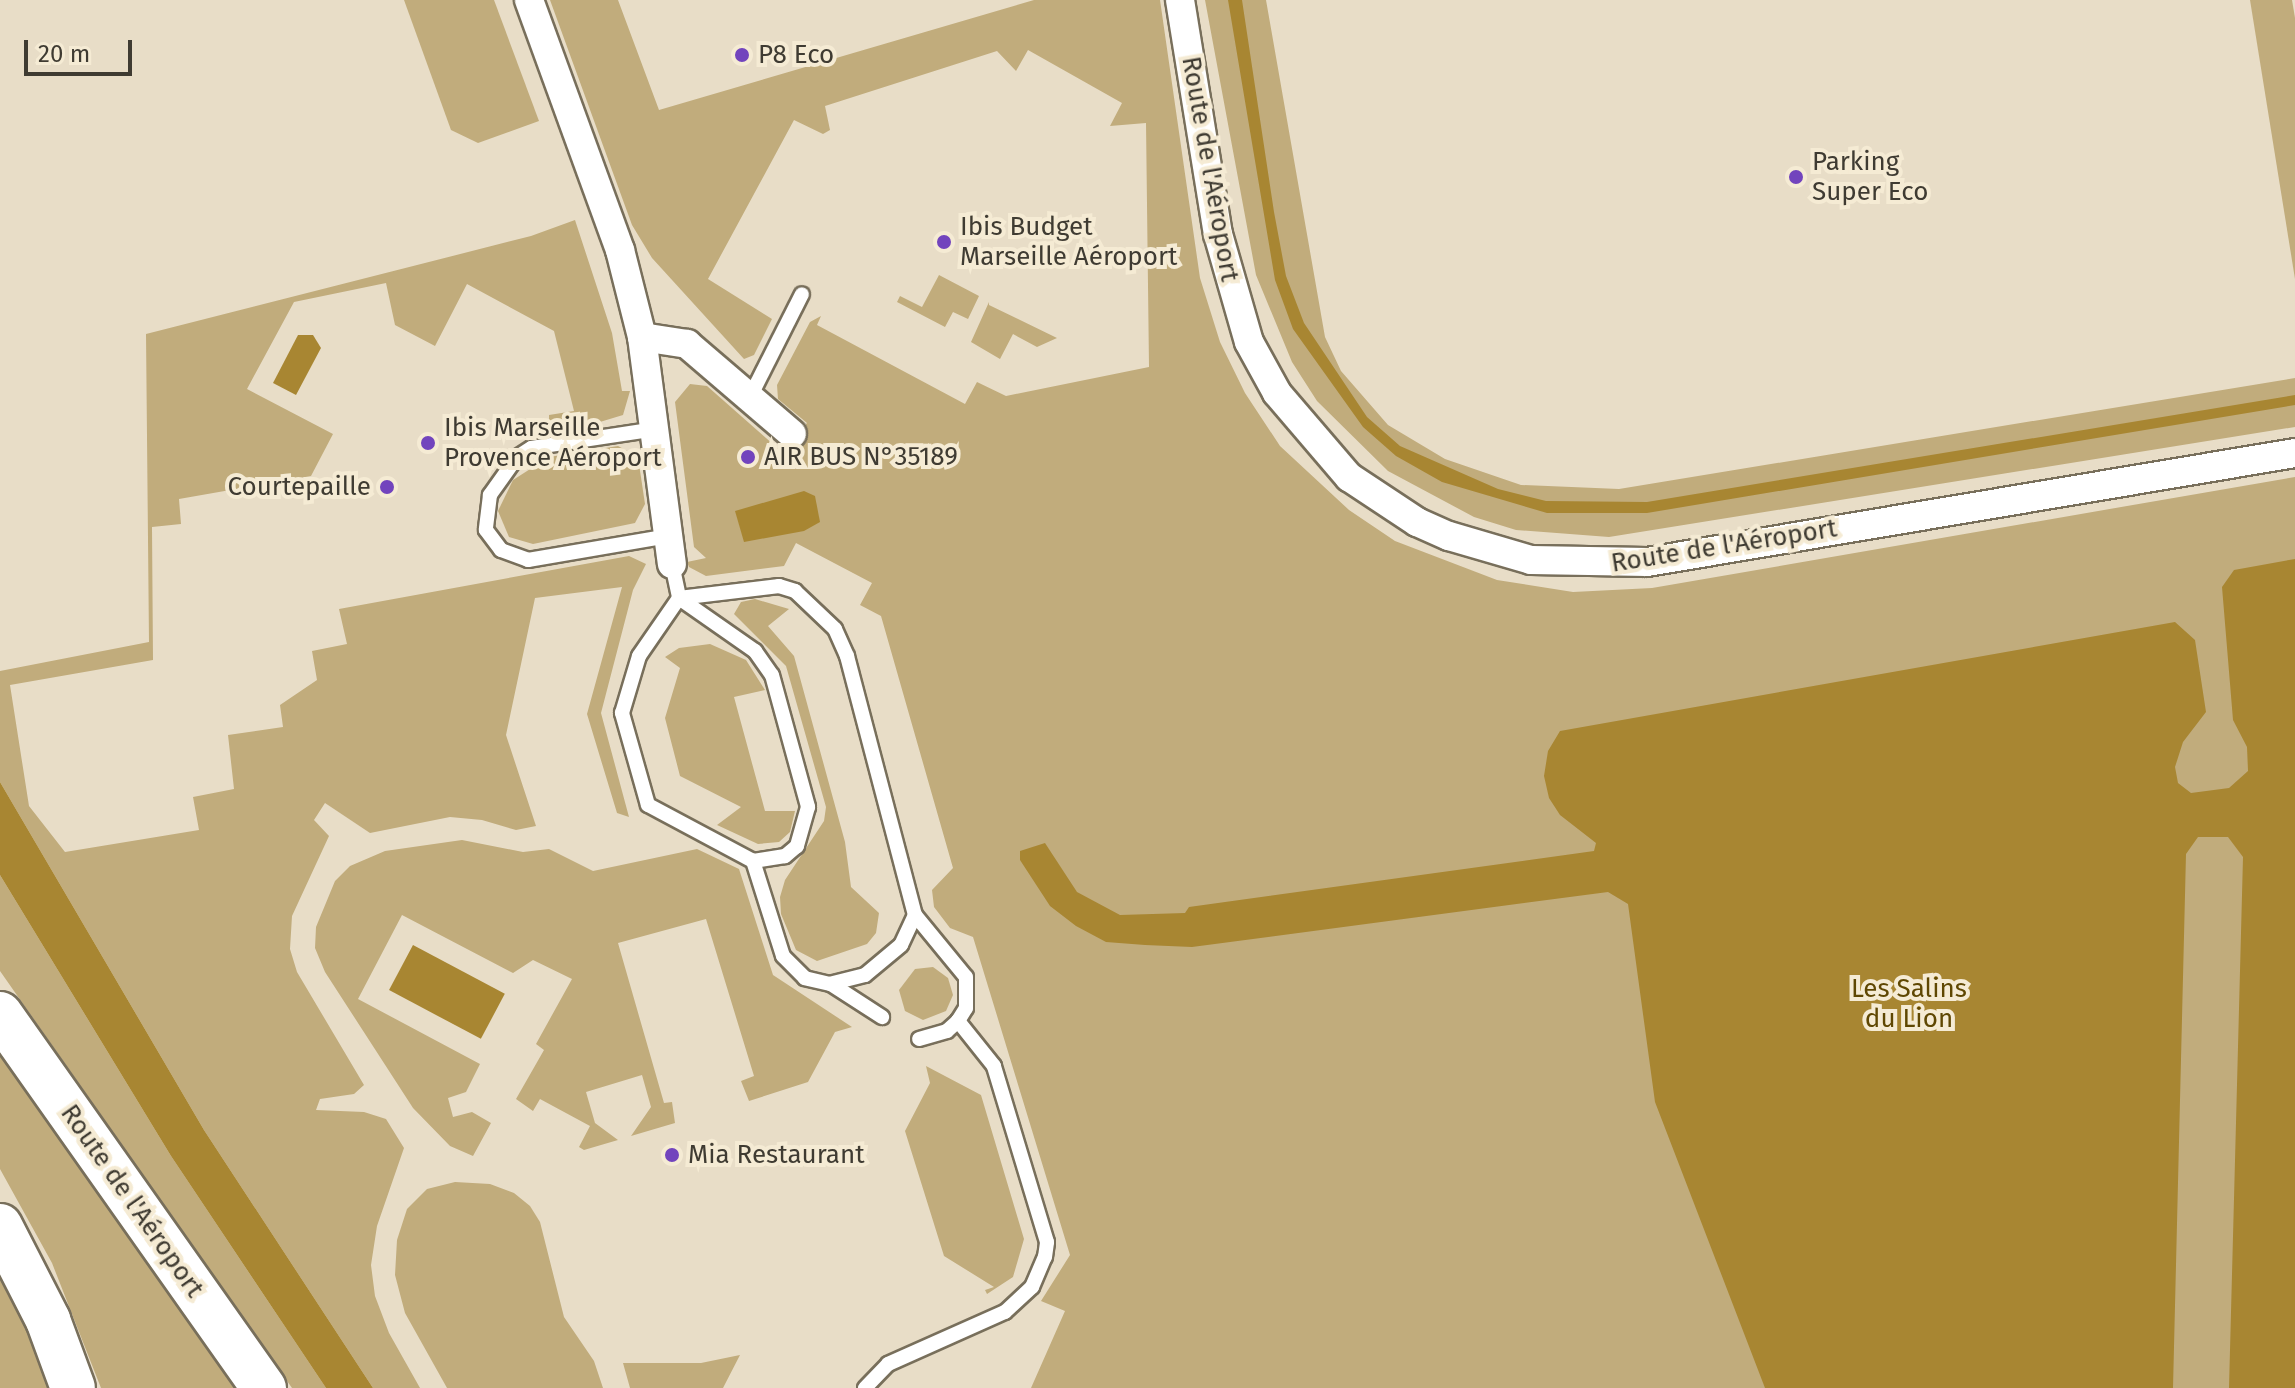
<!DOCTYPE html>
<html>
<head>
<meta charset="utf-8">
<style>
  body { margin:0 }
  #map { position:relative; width:2295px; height:1388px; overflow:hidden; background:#e8ddc7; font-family:"Fira Sans",sans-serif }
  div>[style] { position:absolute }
  .green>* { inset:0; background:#c1ac7c }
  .water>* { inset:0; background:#a88632; transform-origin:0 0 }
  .roads { filter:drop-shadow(2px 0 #786f5b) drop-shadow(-2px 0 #786f5b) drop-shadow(0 2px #786f5b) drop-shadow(0 -2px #786f5b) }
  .service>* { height:14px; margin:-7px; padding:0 7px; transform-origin:7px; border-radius:7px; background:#fff }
  .minor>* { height:28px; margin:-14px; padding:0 14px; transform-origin:14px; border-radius:14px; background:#fff }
  .primary>* { height:44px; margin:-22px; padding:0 22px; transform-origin:22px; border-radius:22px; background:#fff }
  .dots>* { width:22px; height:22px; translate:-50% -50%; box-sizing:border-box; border:4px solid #f5ebd4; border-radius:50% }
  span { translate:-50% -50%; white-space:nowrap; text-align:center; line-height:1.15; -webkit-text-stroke:8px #f5ebd4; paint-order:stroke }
  .poi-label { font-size:26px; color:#3f3b32 }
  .left { translate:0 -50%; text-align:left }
  .right { translate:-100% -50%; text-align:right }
  .street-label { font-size:26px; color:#3f3b32 }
  .park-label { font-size:26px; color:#5f4702 }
  .scale { position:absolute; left:24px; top:40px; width:108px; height:36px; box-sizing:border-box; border:4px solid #3f3b32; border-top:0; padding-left:10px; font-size:24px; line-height:28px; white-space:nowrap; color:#3f3b32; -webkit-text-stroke:6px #f5ebd4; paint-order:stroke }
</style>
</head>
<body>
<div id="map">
  <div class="green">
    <div style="clip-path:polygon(404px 0,494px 0,539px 121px,478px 143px,451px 130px)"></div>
    <div style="clip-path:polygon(550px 0,618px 0,659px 110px,1034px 0,1160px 0,1200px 278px,1220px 342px,1245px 393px,1280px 446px,1349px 510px,1395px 541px,1497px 580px,1573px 592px,1652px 588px,2295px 477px,2295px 1388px,1031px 1388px,1065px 1311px,1041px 1301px,1070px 1255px,973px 937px,950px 928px,934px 907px,932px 890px,953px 868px,881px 616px,860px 605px,872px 583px,796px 543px,784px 566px,706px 576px,689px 567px,687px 562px,706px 558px,694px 547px,675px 402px,690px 384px,707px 386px,782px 452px,807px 423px,778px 399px,777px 385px,810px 322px,821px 316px,817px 325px,965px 404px,977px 382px,1006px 396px,1149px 367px,1146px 123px,1110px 126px,1122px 103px,1028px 50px,1016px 71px,997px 51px,825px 106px,830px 130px,823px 134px,794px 120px,708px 279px,772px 319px,754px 355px,744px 359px,652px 258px,632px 225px)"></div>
    <div style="clip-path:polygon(1205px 0,1266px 0,1325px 337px,1341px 371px,1388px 425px,1445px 459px,1521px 485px,1619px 489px,2295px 378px,2295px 427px,1609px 537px,1516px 530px,1474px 517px,1388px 471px,1317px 401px,1292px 362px,1256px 275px)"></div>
    <div style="clip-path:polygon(2250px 0,2292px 0,2295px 18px,2295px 279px)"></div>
    <div style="clip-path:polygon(575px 220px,612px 333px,622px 391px,630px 391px,623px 415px,580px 428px,577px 422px,549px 427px,549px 415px,574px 411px,554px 331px,467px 284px,435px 346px,395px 325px,386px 283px,294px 302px,247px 389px,333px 434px,311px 476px,179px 499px,181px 524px,152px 527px,153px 660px,10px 685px,29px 806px,65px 852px,199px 830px,193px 797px,234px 789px,228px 735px,283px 727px,280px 705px,317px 680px,312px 651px,347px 644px,339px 609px,629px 556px,646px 564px,633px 590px,601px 713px,629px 817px,617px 813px,587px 714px,622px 587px,535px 598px,506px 735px,536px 826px,516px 830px,482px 820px,450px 817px,370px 833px,325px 803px,314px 820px,329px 836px,292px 916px,290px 949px,297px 972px,364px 1085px,354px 1094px,320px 1099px,316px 1110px,364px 1112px,386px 1119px,404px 1148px,377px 1226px,371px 1265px,375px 1296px,389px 1333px,420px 1388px,373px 1388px,204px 1130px,0 782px,0 671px,149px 642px,146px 334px,531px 236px)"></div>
    <div style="clip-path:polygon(939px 275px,979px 296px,968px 319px,953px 312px,945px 327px,897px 302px,900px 296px,922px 307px)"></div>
    <div style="clip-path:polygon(989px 302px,989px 305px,1057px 338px,1037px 347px,1013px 334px,1000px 359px,971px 342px)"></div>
    <div style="clip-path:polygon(618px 446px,635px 455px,639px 464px,645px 504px,635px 523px,533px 544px,509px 537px,498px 511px,513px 480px,549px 457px)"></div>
    <div style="clip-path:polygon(755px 599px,789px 609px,768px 626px,794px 656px,845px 842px,851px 887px,879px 913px,876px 933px,867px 944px,817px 961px,796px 950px,781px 914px,780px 897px,785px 880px,824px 821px,826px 807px,786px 666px,734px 614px,741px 602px)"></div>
    <div style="clip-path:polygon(710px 644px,746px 660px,765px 690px,734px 697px,765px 811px,795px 811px,790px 832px,779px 842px,758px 844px,717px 825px,741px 807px,680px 776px,665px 718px,680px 668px,665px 657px,679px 648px)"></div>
    <div style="clip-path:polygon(462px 840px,523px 852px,549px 849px,593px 871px,697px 849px,739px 869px,773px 975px,852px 1027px,835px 1032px,808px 1082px,749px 1101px,741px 1081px,754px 1076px,706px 919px,618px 943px,664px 1103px,672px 1102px,675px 1123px,631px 1136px,651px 1107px,642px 1075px,586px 1092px,595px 1123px,618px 1140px,584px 1150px,579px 1147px,590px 1126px,540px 1099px,533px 1111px,516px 1099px,544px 1050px,536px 1044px,572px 979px,533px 960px,513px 973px,402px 915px,358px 999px,480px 1064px,466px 1092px,448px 1098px,453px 1117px,472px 1112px,491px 1123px,473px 1156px,450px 1146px,413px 1108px,325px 972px,315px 948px,316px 927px,335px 881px,350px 866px,385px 851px)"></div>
    <div style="clip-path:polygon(0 875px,171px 1156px,326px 1388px,292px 1388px,0 971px)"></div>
    <div style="clip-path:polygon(933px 967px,948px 978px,953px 995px,946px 1011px,923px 1020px,905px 1011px,899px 990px,915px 969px)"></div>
    <div style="clip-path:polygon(0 1043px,242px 1388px,101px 1388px,52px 1263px,0 1169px)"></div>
    <div style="clip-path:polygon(926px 1066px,981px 1095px,1024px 1239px,1013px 1277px,987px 1294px,985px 1290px,994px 1287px,944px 1256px,905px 1131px,930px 1083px)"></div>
    <div style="clip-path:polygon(455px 1182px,490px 1184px,514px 1193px,530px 1206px,540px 1222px,564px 1317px,594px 1361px,603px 1388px,447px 1388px,405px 1313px,395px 1275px,397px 1240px,407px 1209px,427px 1189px)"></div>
    <div style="clip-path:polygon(0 1275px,19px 1312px,49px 1388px,0 1388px)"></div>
    <div style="clip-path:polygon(740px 1355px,723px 1388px,630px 1388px,623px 1363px,701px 1363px)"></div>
  </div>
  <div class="water">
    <div style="clip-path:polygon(1228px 0,1242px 0,1274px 212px,1286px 276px,1304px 323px,1367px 417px,1400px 446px,1498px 489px,1546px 501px,1647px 502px,2295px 395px,2295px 405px,1647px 513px,1547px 513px,1442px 482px,1396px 456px,1363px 427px,1293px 329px,1275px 280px)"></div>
    <div style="clip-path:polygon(298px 335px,313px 335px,321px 348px,296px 395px,273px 383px)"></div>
    <div style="clip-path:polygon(804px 491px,815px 496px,820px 522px,804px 531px,744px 542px,735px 511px)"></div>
    <div style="clip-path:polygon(2295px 559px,2295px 1388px,2229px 1388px,2243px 857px,2228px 837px,2198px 837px,2186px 854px,2173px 1388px,1765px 1388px,1655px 1102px,1628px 904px,1608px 892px,1192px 947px,1145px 945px,1106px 942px,1076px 926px,1050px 906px,1020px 860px,1020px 851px,1045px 843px,1077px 892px,1120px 915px,1185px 913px,1189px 907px,1594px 851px,1596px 843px,1560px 815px,1549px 798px,1544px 776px,1548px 751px,1560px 731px,2175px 622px,2195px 640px,2206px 712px,2183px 742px,2175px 767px,2178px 783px,2191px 793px,2229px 788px,2248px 771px,2247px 747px,2233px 720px,2222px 587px,2234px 570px)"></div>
    <div style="clip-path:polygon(0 782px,204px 1130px,373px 1388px,326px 1388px,171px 1156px,0 875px)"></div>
    <div style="left:413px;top:945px;width:104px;height:51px;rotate:28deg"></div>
  </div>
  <div class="roads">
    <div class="service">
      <div style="left:750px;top:397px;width:115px;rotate:-63.2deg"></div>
      <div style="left:656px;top:429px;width:126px;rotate:171.4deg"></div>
      <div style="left:531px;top:448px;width:17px;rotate:147deg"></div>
      <div style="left:517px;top:457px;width:47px;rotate:125.4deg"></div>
      <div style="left:490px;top:495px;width:35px;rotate:97deg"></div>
      <div style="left:486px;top:530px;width:25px;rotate:53deg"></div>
      <div style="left:501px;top:550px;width:29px;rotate:20deg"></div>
      <div style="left:528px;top:560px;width:142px;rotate:-9.7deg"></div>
      <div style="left:672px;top:564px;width:35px;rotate:78deg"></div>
      <div style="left:679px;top:598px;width:93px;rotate:34.9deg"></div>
      <div style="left:755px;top:651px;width:29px;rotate:55deg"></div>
      <div style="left:772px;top:675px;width:137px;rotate:74.7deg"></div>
      <div style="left:808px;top:807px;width:41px;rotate:105.8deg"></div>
      <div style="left:797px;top:846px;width:16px;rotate:140deg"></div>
      <div style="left:785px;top:856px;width:32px;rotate:171deg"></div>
      <div style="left:915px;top:915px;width:33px;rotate:115deg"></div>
      <div style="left:901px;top:945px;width:47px;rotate:140.2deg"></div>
      <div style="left:865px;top:975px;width:36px;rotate:166deg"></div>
      <div style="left:830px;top:984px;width:26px;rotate:-167deg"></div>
      <div style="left:805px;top:978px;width:31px;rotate:-135deg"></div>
      <div style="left:783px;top:956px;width:100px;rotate:-107.5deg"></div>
      <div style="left:753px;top:861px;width:119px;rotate:-151.9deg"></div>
      <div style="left:648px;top:805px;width:96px;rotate:-105.8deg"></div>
      <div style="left:622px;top:713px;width:59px;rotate:-73.4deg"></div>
      <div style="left:639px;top:656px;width:70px;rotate:-55.4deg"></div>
      <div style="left:679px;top:598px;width:101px;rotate:-6.8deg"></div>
      <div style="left:779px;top:586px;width:17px;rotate:17deg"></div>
      <div style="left:795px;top:591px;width:55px;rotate:43.5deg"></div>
      <div style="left:835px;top:629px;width:30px;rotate:66deg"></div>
      <div style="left:847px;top:656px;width:268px;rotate:75.3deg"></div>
      <div style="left:915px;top:915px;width:80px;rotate:50.6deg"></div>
      <div style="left:966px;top:977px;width:31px;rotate:90deg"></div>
      <div style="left:966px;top:1008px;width:15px;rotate:122deg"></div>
      <div style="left:958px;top:1021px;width:15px;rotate:138deg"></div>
      <div style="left:947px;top:1031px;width:29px;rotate:164deg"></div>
      <div style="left:831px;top:984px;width:61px;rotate:32.9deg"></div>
      <div style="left:865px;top:1388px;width:33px;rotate:-46deg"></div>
      <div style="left:888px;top:1364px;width:128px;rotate:-24deg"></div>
      <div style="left:1005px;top:1312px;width:37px;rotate:-43deg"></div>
      <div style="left:1032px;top:1287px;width:33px;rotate:-67deg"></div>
      <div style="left:1045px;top:1257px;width:15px;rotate:-82deg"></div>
      <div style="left:1047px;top:1242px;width:184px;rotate:-106.8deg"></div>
      <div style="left:994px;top:1066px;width:58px;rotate:-128.7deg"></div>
    </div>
    <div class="minor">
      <div style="left:529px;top:0;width:266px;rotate:70deg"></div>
      <div style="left:620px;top:250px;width:90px;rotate:75.8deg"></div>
      <div style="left:642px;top:337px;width:229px;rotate:82.5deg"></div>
      <div style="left:1180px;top:0;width:237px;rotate:80.8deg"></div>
      <div style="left:1218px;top:234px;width:112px;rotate:74deg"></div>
      <div style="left:1249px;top:342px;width:58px;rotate:61.2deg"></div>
      <div style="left:1277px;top:393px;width:111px;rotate:49.4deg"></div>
      <div style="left:1349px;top:477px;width:82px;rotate:33.5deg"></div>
      <div style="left:1417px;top:522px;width:35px;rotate:24deg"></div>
      <div style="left:1449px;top:536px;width:85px;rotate:16.3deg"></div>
      <div style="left:1531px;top:560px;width:116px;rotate:1deg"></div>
      <div style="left:1647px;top:562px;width:657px;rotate:-9.55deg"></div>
      <div style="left:642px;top:337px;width:46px;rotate:8.8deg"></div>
      <div style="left:687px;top:344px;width:138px;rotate:40.6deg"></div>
    </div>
    <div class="primary">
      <div style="left:0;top:1014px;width:458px;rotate:54.8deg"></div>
      <div style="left:0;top:1226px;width:106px;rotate:62.9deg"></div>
      <div style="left:48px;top:1320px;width:72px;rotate:69.8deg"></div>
    </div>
  </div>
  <div class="dots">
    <div style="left:742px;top:55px;background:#7244bd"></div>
    <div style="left:1796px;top:177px;background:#7244bd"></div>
    <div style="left:944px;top:242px;background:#7244bd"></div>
    <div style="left:428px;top:443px;background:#7244bd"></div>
    <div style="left:748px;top:457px;background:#7244bd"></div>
    <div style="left:387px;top:487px;background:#7244bd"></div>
    <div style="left:672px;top:1155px;background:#7244bd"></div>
  </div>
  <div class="poi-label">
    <span class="left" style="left:758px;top:55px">P8 Eco</span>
    <span class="left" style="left:1812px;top:177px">Parking<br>Super Eco</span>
    <span class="left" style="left:960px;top:242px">Ibis Budget<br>Marseille Aéroport</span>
    <span class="left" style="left:444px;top:443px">Ibis Marseille<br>Provence Aéroport</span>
    <span class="left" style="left:764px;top:457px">AIR BUS N°35189</span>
    <span class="right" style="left:371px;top:487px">Courtepaille</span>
    <span class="left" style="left:688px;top:1155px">Mia Restaurant</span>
  </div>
  <div class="street-label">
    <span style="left:1210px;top:169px;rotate:80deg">Route de l'Aéroport</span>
    <span style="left:1724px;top:546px;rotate:-9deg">Route de l'Aéroport</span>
    <span style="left:132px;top:1201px;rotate:55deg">Route de l'Aéroport</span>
  </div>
  <div class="park-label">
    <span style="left:1909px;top:1004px">Les Salins<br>du Lion</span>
  </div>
  <div class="scale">20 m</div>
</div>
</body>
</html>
